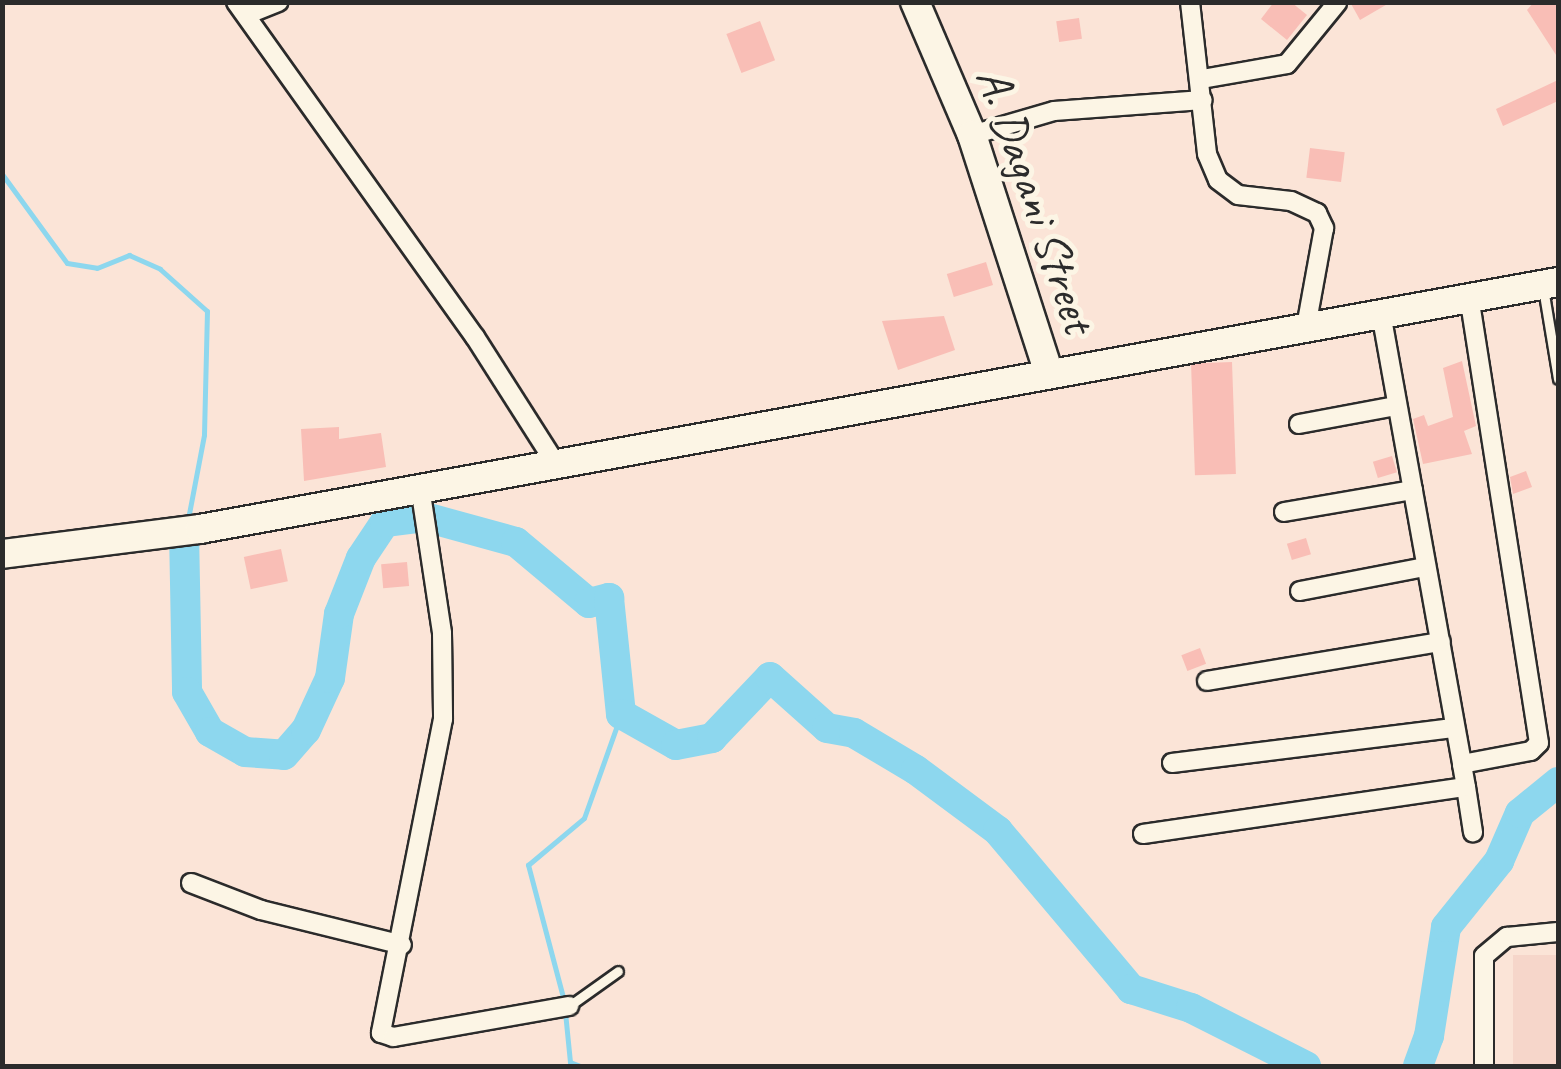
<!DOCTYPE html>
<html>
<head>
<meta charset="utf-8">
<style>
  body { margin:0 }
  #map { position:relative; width:1561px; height:1069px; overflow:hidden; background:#fbe4d7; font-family:Caveat,sans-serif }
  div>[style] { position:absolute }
  .built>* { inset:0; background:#f6d6ca; transform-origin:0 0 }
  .stream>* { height:5px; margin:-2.5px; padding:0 2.5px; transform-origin:2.5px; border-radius:2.5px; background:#8dd7ee }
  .river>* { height:30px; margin:-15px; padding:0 15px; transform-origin:15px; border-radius:15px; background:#8dd7ee }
  .building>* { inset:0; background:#f9beb6; transform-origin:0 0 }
  .roads { filter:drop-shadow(2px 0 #2b2b2b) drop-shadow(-2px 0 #2b2b2b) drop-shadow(0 2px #2b2b2b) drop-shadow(0 -2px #2b2b2b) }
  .lane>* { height:9px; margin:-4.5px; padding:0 4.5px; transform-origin:4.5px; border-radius:4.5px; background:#fcf5e5 }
  .street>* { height:18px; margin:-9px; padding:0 9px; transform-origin:9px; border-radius:9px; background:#fcf5e5 }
  .secondary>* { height:28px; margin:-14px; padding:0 14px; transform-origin:14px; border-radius:14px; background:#fcf5e5 }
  span { translate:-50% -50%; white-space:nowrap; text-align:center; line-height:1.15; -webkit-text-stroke:10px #fcf5e5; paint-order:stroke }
  .street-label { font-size:48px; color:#2b2b2b }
  .frame { position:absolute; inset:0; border:5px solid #2b2b2b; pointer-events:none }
</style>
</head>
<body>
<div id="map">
  <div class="built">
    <div style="left:1558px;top:955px;width:111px;height:45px;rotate:90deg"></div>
  </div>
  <div class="stream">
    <div style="left:2px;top:174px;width:110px;rotate:53.9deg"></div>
    <div style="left:67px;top:263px;width:30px;rotate:9deg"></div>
    <div style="left:97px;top:268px;width:35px;rotate:-22deg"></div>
    <div style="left:129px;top:255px;width:34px;rotate:24deg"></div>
    <div style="left:160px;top:269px;width:63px;rotate:41.8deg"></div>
    <div style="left:207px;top:311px;width:124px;rotate:91.4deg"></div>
    <div style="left:204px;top:435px;width:86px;rotate:100.8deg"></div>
    <div style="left:564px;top:1001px;width:141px;rotate:-104.8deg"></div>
    <div style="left:528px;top:865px;width:73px;rotate:-40deg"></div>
    <div style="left:584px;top:818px;width:110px;rotate:-70.4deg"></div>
    <div style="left:565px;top:1012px;width:50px;rotate:84.3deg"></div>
    <div style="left:570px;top:1062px;width:11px;rotate:22deg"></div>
  </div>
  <div class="river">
    <div style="left:184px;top:531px;width:161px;rotate:88.9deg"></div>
    <div style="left:187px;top:692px;width:46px;rotate:60.1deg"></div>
    <div style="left:210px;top:732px;width:40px;rotate:29.7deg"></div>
    <div style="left:245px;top:752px;width:39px;rotate:4deg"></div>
    <div style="left:284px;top:755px;width:33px;rotate:-49deg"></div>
    <div style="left:306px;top:730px;width:57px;rotate:-65.2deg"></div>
    <div style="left:330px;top:678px;width:65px;rotate:-82deg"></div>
    <div style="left:339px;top:614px;width:60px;rotate:-68.6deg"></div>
    <div style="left:361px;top:558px;width:43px;rotate:-56.3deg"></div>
    <div style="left:385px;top:522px;width:40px;rotate:-7.1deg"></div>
    <div style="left:425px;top:517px;width:94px;rotate:15.4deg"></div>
    <div style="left:516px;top:542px;width:95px;rotate:39.9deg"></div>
    <div style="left:589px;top:603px;width:21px;rotate:-14deg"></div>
    <div style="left:609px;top:598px;width:117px;rotate:84.1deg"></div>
    <div style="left:621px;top:714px;width:63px;rotate:29.4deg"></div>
    <div style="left:676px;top:745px;width:37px;rotate:-11deg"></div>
    <div style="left:712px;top:738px;width:84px;rotate:-46.4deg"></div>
    <div style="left:770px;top:677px;width:76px;rotate:41.8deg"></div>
    <div style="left:827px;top:728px;width:27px;rotate:10deg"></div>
    <div style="left:854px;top:733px;width:72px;rotate:30.8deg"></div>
    <div style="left:916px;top:770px;width:102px;rotate:36.6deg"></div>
    <div style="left:998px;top:831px;width:207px;rotate:49.9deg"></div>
    <div style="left:1131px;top:989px;width:63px;rotate:17.6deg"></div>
    <div style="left:1191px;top:1008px;width:129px;rotate:26.8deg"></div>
    <div style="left:1418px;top:1066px;width:32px;rotate:-70deg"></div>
    <div style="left:1429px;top:1036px;width:110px;rotate:-81.1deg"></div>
    <div style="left:1446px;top:927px;width:85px;rotate:-51.2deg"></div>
    <div style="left:1499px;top:861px;width:52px;rotate:-66.4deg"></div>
    <div style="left:1520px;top:813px;width:49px;rotate:-39.2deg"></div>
  </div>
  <div class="building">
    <div style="clip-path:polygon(1274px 2px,1291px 2px,1307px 15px,1287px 40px,1261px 19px)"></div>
    <div style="clip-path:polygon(1350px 2px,1391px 2px,1360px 20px)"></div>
    <div style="clip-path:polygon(1534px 2px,1558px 2px,1558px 58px,1527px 10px)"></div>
    <div style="left:1079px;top:18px;width:21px;height:23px;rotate:82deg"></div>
    <div style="left:760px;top:21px;width:42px;height:36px;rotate:69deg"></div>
    <div style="clip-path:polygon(1558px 80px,1558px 101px,1503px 126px,1496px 109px)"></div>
    <div style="left:1310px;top:148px;width:35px;height:30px;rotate:7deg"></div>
    <div style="left:986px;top:262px;width:24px;height:41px;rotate:73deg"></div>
    <div style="clip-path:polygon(944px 316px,955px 350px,898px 370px,882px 321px)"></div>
    <div style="clip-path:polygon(1462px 361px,1476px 426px,1464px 431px,1472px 454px,1423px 464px,1413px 419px,1424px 415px,1428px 426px,1453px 417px,1443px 368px)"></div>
    <div style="left:1232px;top:362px;width:112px;height:41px;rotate:88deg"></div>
    <div style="clip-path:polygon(339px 427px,339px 439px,381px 433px,386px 467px,304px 481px,301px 429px)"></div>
    <div style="left:1392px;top:456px;width:17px;height:20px;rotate:73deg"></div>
    <div style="clip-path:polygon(1526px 471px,1532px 487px,1513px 494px,1510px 477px)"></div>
    <div style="left:1306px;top:538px;width:17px;height:20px;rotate:73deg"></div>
    <div style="left:281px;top:549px;width:33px;height:38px;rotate:78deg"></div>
    <div style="left:407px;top:562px;width:24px;height:26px;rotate:85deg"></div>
    <div style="left:1200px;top:648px;width:17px;height:20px;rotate:69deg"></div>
  </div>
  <div class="roads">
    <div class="lane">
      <div style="left:1543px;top:288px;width:92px;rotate:80.6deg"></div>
      <div style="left:569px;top:1006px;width:60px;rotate:-35.5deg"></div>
    </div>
    <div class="street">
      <div style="left:236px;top:2px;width:412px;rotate:54.5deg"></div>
      <div style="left:475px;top:337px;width:151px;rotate:57.5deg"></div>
      <div style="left:1190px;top:2px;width:153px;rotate:83.6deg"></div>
      <div style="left:1207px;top:154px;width:28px;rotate:67deg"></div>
      <div style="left:1218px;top:180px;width:25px;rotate:37deg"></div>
      <div style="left:1238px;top:195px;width:53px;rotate:6.5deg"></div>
      <div style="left:1291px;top:201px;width:29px;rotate:25deg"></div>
      <div style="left:1317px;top:213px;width:17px;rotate:65deg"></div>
      <div style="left:1324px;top:228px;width:101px;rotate:100.3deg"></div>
      <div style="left:246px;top:15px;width:35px;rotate:-22deg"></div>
      <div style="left:1202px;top:79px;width:86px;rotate:-10deg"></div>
      <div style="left:1287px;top:64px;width:79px;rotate:-50.7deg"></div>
      <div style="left:972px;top:135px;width:85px;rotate:-16.3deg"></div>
      <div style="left:1054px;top:111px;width:149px;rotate:-4.2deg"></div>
      <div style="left:1381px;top:313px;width:458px;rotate:79.8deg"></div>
      <div style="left:1462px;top:764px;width:70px;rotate:-10.7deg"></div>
      <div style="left:1531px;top:751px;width:11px;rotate:-45deg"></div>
      <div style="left:1539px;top:743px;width:450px;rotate:-98.9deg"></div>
      <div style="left:1299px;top:424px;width:99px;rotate:-10.5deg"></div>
      <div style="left:420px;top:487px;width:148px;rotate:81.4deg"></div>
      <div style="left:442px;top:633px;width:86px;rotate:89.3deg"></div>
      <div style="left:443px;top:719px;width:320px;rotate:101.2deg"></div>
      <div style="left:381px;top:1033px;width:13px;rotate:18deg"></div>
      <div style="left:393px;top:1037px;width:179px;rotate:-10deg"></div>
      <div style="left:1284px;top:512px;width:131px;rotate:-9.7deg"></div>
      <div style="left:1300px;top:591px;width:127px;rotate:-10.9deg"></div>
      <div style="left:1207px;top:681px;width:237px;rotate:-9.5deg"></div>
      <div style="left:1172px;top:763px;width:285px;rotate:-7.1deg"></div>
      <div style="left:1466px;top:787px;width:46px;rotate:81.2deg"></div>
      <div style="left:1143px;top:834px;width:326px;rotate:-8.3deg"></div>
      <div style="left:1466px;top:787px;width:23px;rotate:-100deg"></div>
      <div style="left:191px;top:883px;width:75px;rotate:21.1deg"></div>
      <div style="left:261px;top:910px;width:145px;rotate:13.9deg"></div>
      <div style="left:1484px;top:1066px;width:110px;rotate:-90deg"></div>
      <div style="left:1484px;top:956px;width:30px;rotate:-40deg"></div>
      <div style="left:1507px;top:937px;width:51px;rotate:-5.6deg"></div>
    </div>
    <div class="secondary">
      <div style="left:915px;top:2px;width:145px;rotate:66.8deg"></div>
      <div style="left:972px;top:135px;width:250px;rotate:72.1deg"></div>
      <div style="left:2px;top:554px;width:200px;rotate:-7.2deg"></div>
      <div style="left:200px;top:529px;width:1380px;rotate:-10.31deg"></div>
    </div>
  </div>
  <div class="street-label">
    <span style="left:1036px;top:200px;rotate:71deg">A. Dagani Street</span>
  </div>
  <div class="frame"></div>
</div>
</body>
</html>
